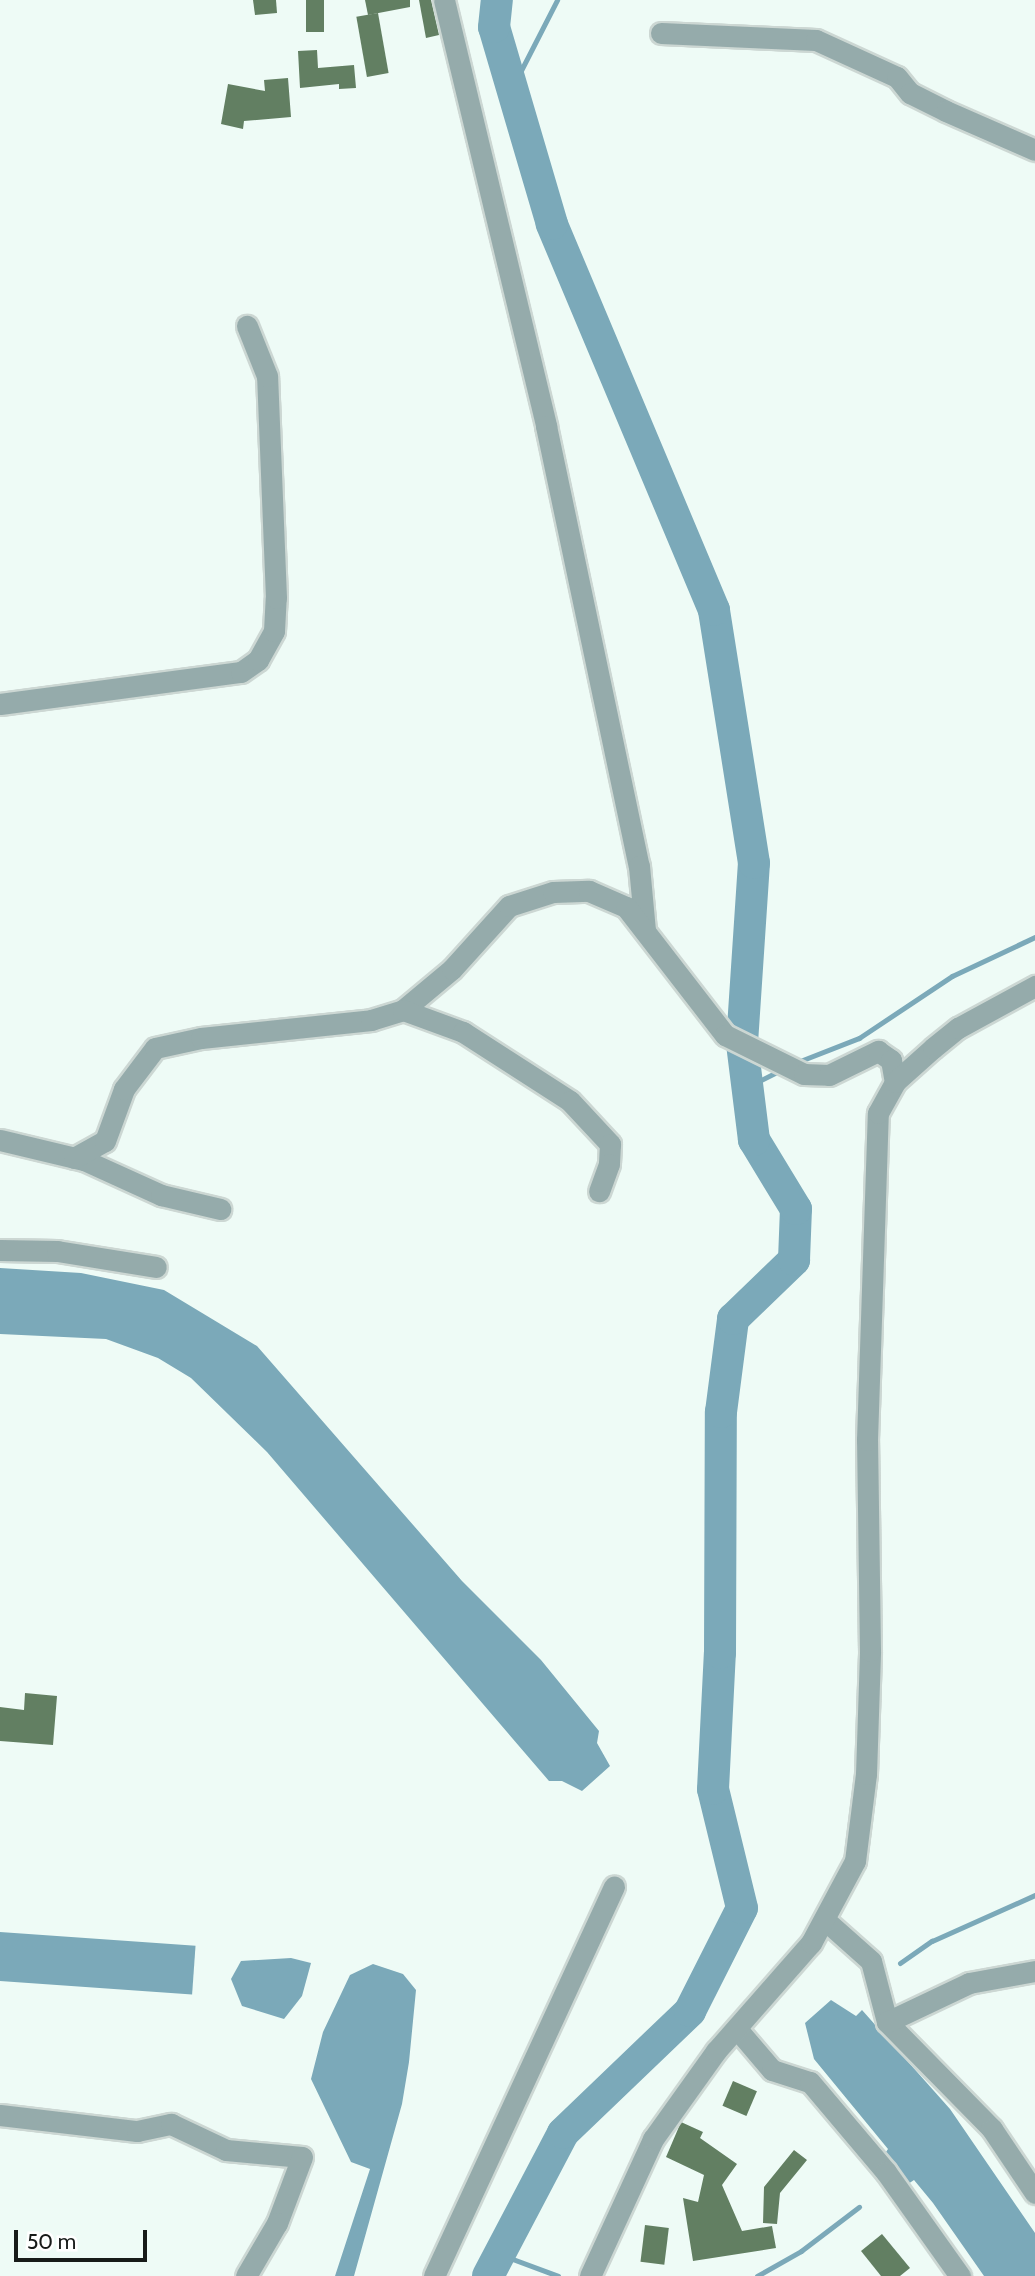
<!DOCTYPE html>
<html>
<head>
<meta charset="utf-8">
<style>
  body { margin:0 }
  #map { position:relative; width:1035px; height:2276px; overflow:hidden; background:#eefbf6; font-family:Cabin,sans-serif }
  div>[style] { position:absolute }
  .water>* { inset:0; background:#7ba9b9; transform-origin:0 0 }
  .stream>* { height:5px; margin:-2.5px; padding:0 2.5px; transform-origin:2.5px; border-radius:2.5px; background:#7ba9b9 }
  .river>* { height:32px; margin:-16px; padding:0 16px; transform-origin:16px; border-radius:16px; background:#7ba9b9 }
  .building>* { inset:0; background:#627f62; transform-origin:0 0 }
  .roads { filter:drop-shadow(2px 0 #ccd7d3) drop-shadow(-2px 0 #ccd7d3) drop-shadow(0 2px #ccd7d3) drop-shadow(0 -2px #ccd7d3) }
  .minor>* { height:21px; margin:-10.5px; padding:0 10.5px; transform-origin:10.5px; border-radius:10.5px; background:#95abab }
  span { translate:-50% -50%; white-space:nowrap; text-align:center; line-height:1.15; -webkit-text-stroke:6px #fff; paint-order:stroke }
  .scale { position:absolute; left:14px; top:2230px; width:133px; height:32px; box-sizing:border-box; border:4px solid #171b19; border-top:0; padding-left:9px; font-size:21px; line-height:24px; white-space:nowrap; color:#171b19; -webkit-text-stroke:5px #fff; paint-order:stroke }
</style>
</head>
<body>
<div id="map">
  <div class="water">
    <div style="clip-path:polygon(0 1268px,81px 1273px,164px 1290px,257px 1346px,462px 1581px,541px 1660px,599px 1731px,597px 1743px,610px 1766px,582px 1791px,562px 1781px,549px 1781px,267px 1452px,191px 1378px,158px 1358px,106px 1339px,0 1334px)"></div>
    <div style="left:0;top:1932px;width:196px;height:49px;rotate:4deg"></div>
    <div style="clip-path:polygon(291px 1958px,311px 1963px,302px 1996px,284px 2019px,242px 2006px,231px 1979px,241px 1961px)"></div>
    <div style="clip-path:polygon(373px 1964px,403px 1974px,416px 1990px,409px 2062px,402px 2104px,354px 2276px,335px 2276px,370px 2169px,351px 2162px,311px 2079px,323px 2032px,350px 1975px)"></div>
    <div style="clip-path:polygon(831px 2000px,856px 2016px,862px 2010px,950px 2109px,1035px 2233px,1035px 2276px,984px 2276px,933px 2203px,914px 2180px,908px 2184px,884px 2155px,888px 2149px,814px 2059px,805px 2023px)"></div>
  </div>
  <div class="stream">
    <div style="left:512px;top:88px;width:99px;rotate:-62.9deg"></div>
    <div style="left:795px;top:1063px;width:69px;rotate:-21.3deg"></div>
    <div style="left:859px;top:1038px;width:112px;rotate:-33.7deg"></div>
    <div style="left:952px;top:976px;width:92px;rotate:-25.2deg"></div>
    <div style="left:747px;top:1087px;width:40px;rotate:-26.6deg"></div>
    <div style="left:900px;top:1963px;width:39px;rotate:-35deg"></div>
    <div style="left:932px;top:1941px;width:113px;rotate:-24.1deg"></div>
    <div style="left:499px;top:2254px;width:63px;rotate:20.4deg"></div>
    <div style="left:757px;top:2276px;width:51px;rotate:-29.6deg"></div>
    <div style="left:801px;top:2251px;width:73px;rotate:-37.2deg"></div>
  </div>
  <div class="river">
    <div style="left:488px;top:2276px;width:161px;rotate:-62.3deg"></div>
    <div style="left:563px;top:2133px;width:176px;rotate:-43.8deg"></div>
    <div style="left:690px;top:2011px;width:115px;rotate:-63.2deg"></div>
    <div style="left:742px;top:1908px;width:122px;rotate:-103.7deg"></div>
    <div style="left:713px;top:1789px;width:136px;rotate:-87.1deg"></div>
    <div style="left:720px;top:1653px;width:241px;rotate:-89.8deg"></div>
    <div style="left:721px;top:1412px;width:94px;rotate:-82.6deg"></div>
    <div style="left:733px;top:1319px;width:85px;rotate:-44deg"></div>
    <div style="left:794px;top:1260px;width:51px;rotate:-87.8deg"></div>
    <div style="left:796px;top:1209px;width:81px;rotate:-121.3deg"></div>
    <div style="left:754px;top:1140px;width:98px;rotate:-97.1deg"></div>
    <div style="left:742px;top:1043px;width:180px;rotate:-86.2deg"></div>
    <div style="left:754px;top:863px;width:256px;rotate:-99deg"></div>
    <div style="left:714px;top:610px;width:419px;rotate:-112.8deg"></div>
    <div style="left:552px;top:224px;width:205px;rotate:-106.4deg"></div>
    <div style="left:494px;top:27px;width:27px;rotate:-84deg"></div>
  </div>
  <div class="building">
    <div style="clip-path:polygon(253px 0,276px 0,277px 13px,255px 15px)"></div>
    <div style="left:306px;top:0;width:18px;height:32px"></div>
    <div style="clip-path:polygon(365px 0,410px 0,410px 7px,368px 15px)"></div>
    <div style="clip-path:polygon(419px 0,431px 0,439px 35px,426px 38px)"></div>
    <div style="left:378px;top:13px;width:61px;height:22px;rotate:80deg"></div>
    <div style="clip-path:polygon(317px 50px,318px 68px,354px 65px,356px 88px,339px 89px,339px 84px,300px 88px,298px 51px)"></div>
    <div style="clip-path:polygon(288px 78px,291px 117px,244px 121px,243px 129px,221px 124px,228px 84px,265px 91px,264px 80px)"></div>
    <div style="clip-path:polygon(25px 1693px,57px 1696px,53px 1745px,0 1741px,0 1707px,24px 1710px)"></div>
    <div style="left:733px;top:2081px;width:26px;height:27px;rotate:23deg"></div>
    <div style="clip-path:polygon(681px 2122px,703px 2132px,700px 2138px,737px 2164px,722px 2185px,742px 2231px,772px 2226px,776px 2248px,693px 2261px,683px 2198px,698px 2202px,704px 2175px,666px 2157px)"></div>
    <div style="clip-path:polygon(794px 2150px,807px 2160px,780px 2193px,777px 2224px,763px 2223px,764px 2187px)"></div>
    <div style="left:645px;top:2225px;width:24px;height:37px;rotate:7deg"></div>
    <div style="clip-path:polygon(882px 2234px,910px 2268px,900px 2276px,881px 2276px,861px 2251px)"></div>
  </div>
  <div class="roads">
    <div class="minor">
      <div style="left:444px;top:0;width:438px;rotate:76.5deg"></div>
      <div style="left:546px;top:426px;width:450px;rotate:78.1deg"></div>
      <div style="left:639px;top:866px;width:65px;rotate:84.7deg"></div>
      <div style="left:661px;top:33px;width:155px;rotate:2.6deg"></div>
      <div style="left:816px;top:40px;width:89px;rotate:24.6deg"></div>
      <div style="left:897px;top:77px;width:21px;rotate:51deg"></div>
      <div style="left:910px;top:93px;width:40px;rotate:26.6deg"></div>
      <div style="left:946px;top:111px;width:97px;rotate:23.7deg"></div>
      <div style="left:0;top:704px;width:243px;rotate:-7.6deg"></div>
      <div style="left:241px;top:672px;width:21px;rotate:-35deg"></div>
      <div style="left:258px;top:660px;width:33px;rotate:-61deg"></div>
      <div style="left:274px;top:631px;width:33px;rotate:-87deg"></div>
      <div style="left:276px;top:598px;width:222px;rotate:-92.3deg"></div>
      <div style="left:267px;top:376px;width:54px;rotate:-111.8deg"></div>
      <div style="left:403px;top:1010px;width:64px;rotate:-39.9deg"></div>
      <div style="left:452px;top:969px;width:85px;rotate:-47.9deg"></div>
      <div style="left:509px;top:906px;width:46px;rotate:-17.7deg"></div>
      <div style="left:553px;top:892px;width:36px;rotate:-2deg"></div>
      <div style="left:589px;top:891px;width:40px;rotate:23.4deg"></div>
      <div style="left:626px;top:907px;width:162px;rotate:52.3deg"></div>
      <div style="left:725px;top:1035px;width:88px;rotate:26.3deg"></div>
      <div style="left:804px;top:1074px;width:25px;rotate:2deg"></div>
      <div style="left:829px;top:1075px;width:55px;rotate:-26.1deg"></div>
      <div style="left:878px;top:1051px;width:16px;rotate:35deg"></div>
      <div style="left:891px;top:1060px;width:22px;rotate:80deg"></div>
      <div style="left:0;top:1140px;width:86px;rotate:13.4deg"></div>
      <div style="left:84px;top:1160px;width:85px;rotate:24.4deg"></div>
      <div style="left:161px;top:1195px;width:61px;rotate:13.3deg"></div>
      <div style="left:74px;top:1158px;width:35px;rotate:-29deg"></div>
      <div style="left:105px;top:1141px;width:55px;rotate:-69.9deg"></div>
      <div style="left:124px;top:1089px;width:51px;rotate:-52.9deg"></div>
      <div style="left:155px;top:1048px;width:47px;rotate:-12.3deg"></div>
      <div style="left:201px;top:1038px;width:171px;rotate:-6deg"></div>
      <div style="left:371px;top:1020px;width:34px;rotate:-17deg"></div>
      <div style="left:403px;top:1010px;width:64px;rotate:20.1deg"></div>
      <div style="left:463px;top:1032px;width:127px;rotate:32.8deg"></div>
      <div style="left:570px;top:1101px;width:59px;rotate:47.1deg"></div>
      <div style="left:610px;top:1144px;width:20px;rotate:93deg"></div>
      <div style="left:609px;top:1164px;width:29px;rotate:110deg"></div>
      <div style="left:0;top:1250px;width:57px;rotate:1deg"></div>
      <div style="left:57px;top:1251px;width:100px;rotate:9.2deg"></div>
      <div style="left:826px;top:1921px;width:60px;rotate:41.6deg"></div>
      <div style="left:871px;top:1961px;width:63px;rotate:75.3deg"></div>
      <div style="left:887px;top:2022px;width:150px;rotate:45.5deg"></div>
      <div style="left:992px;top:2129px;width:77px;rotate:56.1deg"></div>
      <div style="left:887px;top:2022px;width:91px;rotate:-25.4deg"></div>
      <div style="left:969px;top:1983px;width:67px;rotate:-10.3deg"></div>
      <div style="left:737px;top:2029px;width:54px;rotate:49.5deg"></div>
      <div style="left:772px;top:2070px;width:40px;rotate:18deg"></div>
      <div style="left:810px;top:2082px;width:118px;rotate:49.8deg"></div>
      <div style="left:886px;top:2172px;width:128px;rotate:54.6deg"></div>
      <div style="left:0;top:2115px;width:138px;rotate:6.7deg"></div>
      <div style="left:137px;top:2131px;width:35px;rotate:-12deg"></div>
      <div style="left:171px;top:2124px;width:61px;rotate:25.3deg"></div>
      <div style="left:226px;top:2150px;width:76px;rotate:5.3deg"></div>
      <div style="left:302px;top:2157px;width:71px;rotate:110.7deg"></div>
      <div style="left:277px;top:2223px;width:61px;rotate:120.3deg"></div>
      <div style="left:434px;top:2276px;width:429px;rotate:-65.2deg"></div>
      <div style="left:590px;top:2276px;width:151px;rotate:-65.3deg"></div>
      <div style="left:653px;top:2139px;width:108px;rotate:-54.4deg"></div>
      <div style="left:716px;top:2051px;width:144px;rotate:-48.7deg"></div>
      <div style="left:811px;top:1943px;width:93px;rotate:-61.8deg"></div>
      <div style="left:855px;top:1861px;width:88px;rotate:-82.8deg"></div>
      <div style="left:866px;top:1774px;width:123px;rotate:-88.1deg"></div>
      <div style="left:870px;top:1651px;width:211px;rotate:-90.8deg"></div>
      <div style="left:867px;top:1440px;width:327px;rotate:-88.1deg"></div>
      <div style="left:878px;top:1113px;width:35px;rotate:-61deg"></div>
      <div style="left:895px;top:1082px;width:51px;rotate:-41.8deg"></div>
      <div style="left:933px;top:1048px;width:32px;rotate:-39deg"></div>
      <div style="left:958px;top:1028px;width:88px;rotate:-28.6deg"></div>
    </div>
  </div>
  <div class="scale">50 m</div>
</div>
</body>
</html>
